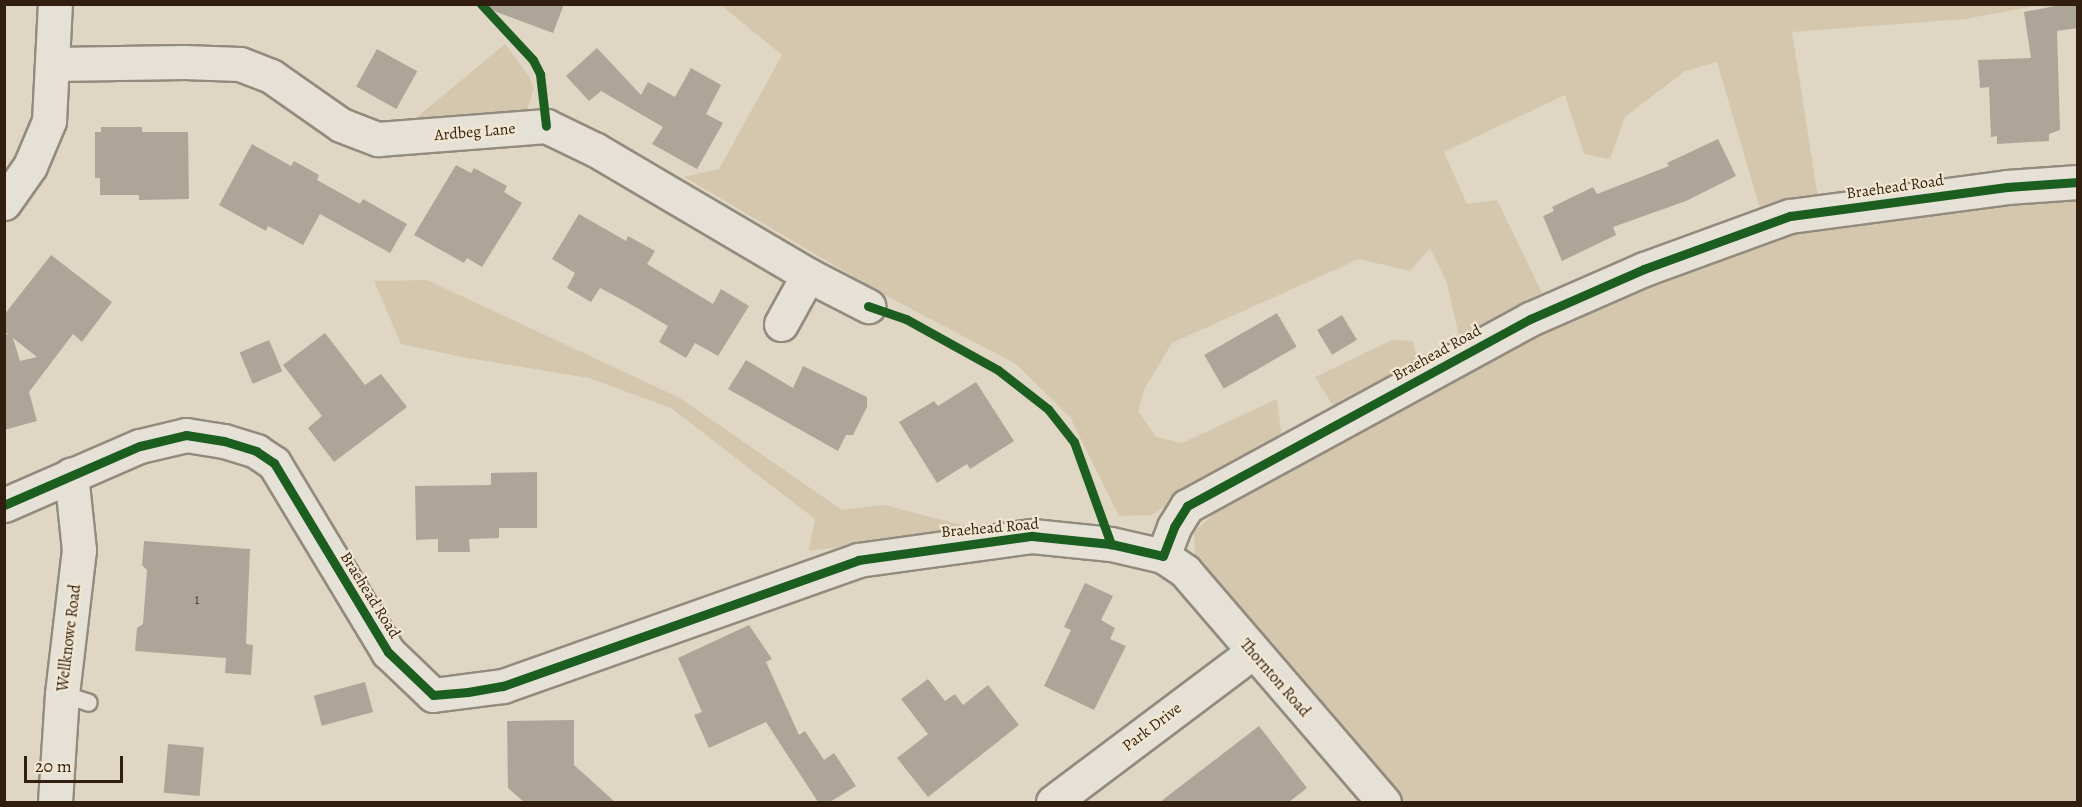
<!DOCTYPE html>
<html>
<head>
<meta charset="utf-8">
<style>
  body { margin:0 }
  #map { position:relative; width:2082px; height:807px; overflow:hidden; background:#dfd6c3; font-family:Alegreya,serif }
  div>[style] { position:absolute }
  .green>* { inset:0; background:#d4c7ad }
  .building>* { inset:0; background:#ada698; transform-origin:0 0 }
  .roads { filter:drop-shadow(2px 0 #928b7e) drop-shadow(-2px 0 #928b7e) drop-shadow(0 2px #928b7e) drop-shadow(0 -2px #928b7e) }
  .service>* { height:16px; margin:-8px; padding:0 8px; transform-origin:8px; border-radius:8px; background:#e6e1d7 }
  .minor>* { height:33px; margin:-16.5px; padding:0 16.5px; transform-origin:16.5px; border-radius:16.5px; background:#e6e1d7 }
  .cycleway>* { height:9px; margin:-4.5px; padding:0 4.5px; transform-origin:4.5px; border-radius:4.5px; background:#1b5e20 }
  span { translate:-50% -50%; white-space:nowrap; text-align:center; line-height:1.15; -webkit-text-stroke:4.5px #f1e7d1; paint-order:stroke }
  .number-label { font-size:14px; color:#514031 }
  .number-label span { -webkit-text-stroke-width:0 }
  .street-label { font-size:16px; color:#321e0f }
  .frame { position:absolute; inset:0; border:6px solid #321e0f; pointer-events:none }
  .scale { position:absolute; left:24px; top:756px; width:99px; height:27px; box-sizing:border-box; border:3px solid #321e0f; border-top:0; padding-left:8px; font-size:18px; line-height:21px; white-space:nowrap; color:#321e0f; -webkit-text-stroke:4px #f1e7d1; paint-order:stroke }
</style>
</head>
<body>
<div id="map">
  <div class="green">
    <div style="clip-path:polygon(721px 5px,2040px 5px,1965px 19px,1792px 32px,1818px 198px,1761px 212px,1717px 62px,1685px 71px,1625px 117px,1610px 159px,1584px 154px,1565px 95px,1444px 152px,1467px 204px,1497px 200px,1545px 299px,1467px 341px,1458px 332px,1447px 283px,1430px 248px,1410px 271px,1359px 259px,1172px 343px,1145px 388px,1138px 411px,1156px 437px,1182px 443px,1277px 399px,1282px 438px,1151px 515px,1119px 516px,1070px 417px,1016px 364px,883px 294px,684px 177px,719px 169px,782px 55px)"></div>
    <div style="clip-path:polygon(505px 44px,528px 75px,534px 88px,527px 111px,387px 126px,416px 118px)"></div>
    <div style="clip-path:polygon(2077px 198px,2077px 802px,1402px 802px,1195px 555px,1194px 532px,1230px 499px,1594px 301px,1795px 225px,1930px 205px)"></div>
    <div style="clip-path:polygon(427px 280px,680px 398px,842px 510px,884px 505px,977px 529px,809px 551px,815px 519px,671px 408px,589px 378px,462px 357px,401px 344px,374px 281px)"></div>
    <div style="clip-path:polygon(1392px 340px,1413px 341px,1419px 367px,1334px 407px,1315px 377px)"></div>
  </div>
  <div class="building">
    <div style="clip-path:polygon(483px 4px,564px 4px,553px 33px,483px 7px)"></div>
    <div style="clip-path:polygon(2066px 4px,2078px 4px,2078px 28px,2057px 31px,2060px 130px,2049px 134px,2049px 141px,1997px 144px,1997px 136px,1991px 137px,1989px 87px,1980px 88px,1978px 60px,2031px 58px,2024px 12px)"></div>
    <div style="clip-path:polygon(597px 48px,641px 95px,648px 82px,675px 97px,691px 68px,721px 85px,706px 114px,723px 123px,697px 169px,652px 144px,663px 127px,601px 91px,589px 101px,566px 76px)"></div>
    <div style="left:377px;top:49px;width:46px;height:43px;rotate:29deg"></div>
    <div style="clip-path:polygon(101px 127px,142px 127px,142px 132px,188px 132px,189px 199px,139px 200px,139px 195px,100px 195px,100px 178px,95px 178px,95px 132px,101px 132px)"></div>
    <div style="clip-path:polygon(1718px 139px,1736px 176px,1686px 201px,1613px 227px,1616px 235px,1562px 261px,1543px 216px,1554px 211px,1552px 207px,1593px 187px,1597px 194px,1669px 166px,1667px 163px)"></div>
    <div style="clip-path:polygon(252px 144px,291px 166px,294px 161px,319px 175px,317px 180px,360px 204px,363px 199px,407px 224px,390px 253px,320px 214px,303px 245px,268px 226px,266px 231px,219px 205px)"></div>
    <div style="clip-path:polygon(456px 165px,471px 173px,474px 168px,507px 186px,504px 192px,522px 203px,482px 267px,467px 258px,464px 263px,414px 235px)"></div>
    <div style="clip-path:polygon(579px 214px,626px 241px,628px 236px,655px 251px,647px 264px,713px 304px,721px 289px,749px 306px,718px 356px,695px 343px,686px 358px,659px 342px,668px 326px,625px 301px,600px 288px,591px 302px,567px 288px,575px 273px,552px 259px)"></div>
    <div style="clip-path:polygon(evenodd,51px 255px,112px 302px,82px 342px,73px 334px,29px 392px,37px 421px,4px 430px,4px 335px,8px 334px,4px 332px,4px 315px,51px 255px,13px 338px,37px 357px,20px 361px,13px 338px)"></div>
    <div style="left:1277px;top:313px;width:39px;height:84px;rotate:60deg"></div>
    <div style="left:1342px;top:315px;width:29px;height:29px;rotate:59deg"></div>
    <div style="clip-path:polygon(325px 333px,365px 385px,381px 374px,407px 407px,334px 462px,308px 428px,322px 416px,283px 365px)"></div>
    <div style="left:269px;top:340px;width:34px;height:32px;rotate:67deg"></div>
    <div style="clip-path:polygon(746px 360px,793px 388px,803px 366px,867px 397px,867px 407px,853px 435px,846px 435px,838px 451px,728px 389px)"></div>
    <div style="clip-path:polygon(976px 382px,1014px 441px,970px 469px,967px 464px,937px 483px,899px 422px,934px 401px,938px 406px)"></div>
    <div style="clip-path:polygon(537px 472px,537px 528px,499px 528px,499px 538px,469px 539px,470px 552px,438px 552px,438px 539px,416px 540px,415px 486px,491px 485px,491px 473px)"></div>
    <div style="clip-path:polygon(144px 541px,250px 549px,246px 644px,253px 645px,251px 675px,225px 673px,226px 658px,135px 651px,137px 628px,143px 624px,147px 570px,142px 565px)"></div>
    <div style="clip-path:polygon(1085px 583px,1113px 596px,1101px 620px,1115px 628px,1110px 639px,1126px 646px,1094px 710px,1044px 686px,1071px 630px,1064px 627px)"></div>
    <div style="clip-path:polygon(749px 625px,772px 659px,766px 662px,799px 735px,805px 731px,824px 760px,834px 753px,856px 786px,830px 802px,818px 802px,766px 722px,709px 748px,694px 715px,702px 712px,678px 658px)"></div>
    <div style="clip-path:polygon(928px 679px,945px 701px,955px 694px,963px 705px,988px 685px,1019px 725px,928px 797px,897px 758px,928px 734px,901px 699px)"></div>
    <div style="left:365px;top:682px;width:31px;height:53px;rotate:75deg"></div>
    <div style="clip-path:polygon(574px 720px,574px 765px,615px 802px,524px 802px,508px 788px,507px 721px)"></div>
    <div style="clip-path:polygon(1259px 726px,1307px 788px,1289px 802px,1160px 802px)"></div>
    <div style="left:168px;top:744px;width:36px;height:49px;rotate:5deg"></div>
  </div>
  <div class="roads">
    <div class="service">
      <div style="left:62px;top:694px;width:28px;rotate:18deg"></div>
    </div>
    <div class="minor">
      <div style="left:54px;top:64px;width:130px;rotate:-0.9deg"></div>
      <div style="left:184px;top:62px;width:56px;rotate:2deg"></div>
      <div style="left:240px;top:64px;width:33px;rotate:21deg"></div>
      <div style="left:271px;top:76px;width:85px;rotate:35deg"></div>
      <div style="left:341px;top:125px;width:40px;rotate:21deg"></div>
      <div style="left:378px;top:139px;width:169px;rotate:-4.4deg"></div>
      <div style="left:546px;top:126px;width:55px;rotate:25.6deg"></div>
      <div style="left:596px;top:150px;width:246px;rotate:30.5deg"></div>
      <div style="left:808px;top:275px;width:68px;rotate:27.3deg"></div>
      <div style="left:4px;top:203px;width:45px;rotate:-54.9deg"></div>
      <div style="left:30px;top:166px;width:49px;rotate:-67.1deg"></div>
      <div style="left:49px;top:121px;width:117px;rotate:-87.1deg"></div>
      <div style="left:781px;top:324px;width:56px;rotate:-61.1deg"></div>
      <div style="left:4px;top:505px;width:148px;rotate:-23.5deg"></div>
      <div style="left:140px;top:446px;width:47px;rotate:-13.4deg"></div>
      <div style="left:186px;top:435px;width:38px;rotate:9deg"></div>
      <div style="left:224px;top:441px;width:34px;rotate:17deg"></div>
      <div style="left:256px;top:451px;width:22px;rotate:34deg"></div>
      <div style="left:274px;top:463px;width:221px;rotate:58.9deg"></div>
      <div style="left:388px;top:652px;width:62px;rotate:43.7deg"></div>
      <div style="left:433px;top:695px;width:71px;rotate:-7.3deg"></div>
      <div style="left:503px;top:686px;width:377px;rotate:-19.5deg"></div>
      <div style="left:858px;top:560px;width:176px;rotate:-7.9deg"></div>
      <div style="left:1032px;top:536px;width:79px;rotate:5.8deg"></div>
      <div style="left:1111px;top:544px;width:53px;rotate:13deg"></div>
      <div style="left:1163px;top:556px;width:27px;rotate:34deg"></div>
      <div style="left:1185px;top:571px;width:305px;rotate:49.3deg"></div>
      <div style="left:1163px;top:556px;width:31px;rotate:-69deg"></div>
      <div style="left:1174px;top:527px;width:25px;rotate:-58deg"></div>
      <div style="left:1187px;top:506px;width:391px;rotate:-28.6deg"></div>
      <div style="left:1530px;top:319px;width:124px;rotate:-23.7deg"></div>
      <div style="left:1644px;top:269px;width:155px;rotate:-20deg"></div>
      <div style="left:1790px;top:216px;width:219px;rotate:-7.6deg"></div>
      <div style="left:2007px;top:187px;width:71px;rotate:-4deg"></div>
      <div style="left:55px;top:802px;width:108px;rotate:-86.3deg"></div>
      <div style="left:62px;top:694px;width:145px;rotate:-83.3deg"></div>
      <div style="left:79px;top:550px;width:76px;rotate:-96deg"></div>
      <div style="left:1053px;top:802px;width:250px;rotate:-36.9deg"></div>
    </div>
  </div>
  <div class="cycleway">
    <div style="left:481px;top:4px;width:76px;rotate:47.1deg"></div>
    <div style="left:533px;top:60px;width:16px;rotate:63deg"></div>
    <div style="left:540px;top:74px;width:52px;rotate:83.4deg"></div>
    <div style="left:868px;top:306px;width:40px;rotate:18.9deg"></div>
    <div style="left:906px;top:319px;width:105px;rotate:29deg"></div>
    <div style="left:998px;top:370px;width:63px;rotate:38deg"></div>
    <div style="left:1048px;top:409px;width:42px;rotate:51.8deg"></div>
    <div style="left:1074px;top:442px;width:109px;rotate:70.1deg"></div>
    <div style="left:4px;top:505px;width:148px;rotate:-23.5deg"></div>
    <div style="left:140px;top:446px;width:47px;rotate:-13.4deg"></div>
    <div style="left:186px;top:435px;width:38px;rotate:9deg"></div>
    <div style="left:224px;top:441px;width:34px;rotate:17deg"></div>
    <div style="left:256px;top:451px;width:22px;rotate:34deg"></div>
    <div style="left:274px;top:463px;width:221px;rotate:58.9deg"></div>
    <div style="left:388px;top:652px;width:62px;rotate:43.7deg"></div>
    <div style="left:433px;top:695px;width:35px;rotate:-5deg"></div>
    <div style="left:468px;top:692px;width:36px;rotate:-10deg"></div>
    <div style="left:503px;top:686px;width:377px;rotate:-19.5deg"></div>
    <div style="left:858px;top:560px;width:176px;rotate:-7.9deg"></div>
    <div style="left:1032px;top:536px;width:79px;rotate:5.8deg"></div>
    <div style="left:1111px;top:544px;width:53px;rotate:13deg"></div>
    <div style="left:1163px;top:556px;width:31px;rotate:-69deg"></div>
    <div style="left:1174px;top:527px;width:25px;rotate:-58deg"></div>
    <div style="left:1187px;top:506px;width:391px;rotate:-28.6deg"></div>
    <div style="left:1530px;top:319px;width:124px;rotate:-23.7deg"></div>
    <div style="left:1644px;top:269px;width:155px;rotate:-20deg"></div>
    <div style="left:1790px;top:216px;width:219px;rotate:-7.6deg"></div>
    <div style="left:2007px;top:187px;width:71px;rotate:-4deg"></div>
  </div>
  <div class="number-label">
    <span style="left:197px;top:600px">1</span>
  </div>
  <div class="street-label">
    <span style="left:475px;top:132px;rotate:-5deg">Ardbeg Lane</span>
    <span style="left:1895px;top:187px;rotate:-8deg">Braehead Road</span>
    <span style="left:1437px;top:353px;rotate:-29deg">Braehead Road</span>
    <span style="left:990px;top:528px;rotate:-5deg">Braehead Road</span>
    <span style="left:370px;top:595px;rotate:58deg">Braehead Road</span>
    <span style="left:69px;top:638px;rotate:-83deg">Wellknowe Road</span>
    <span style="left:1275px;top:678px;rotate:49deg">Thornton Road</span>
    <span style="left:1152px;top:727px;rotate:-37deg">Park Drive</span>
  </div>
  <div class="frame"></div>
  <div class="scale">20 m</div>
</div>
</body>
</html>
